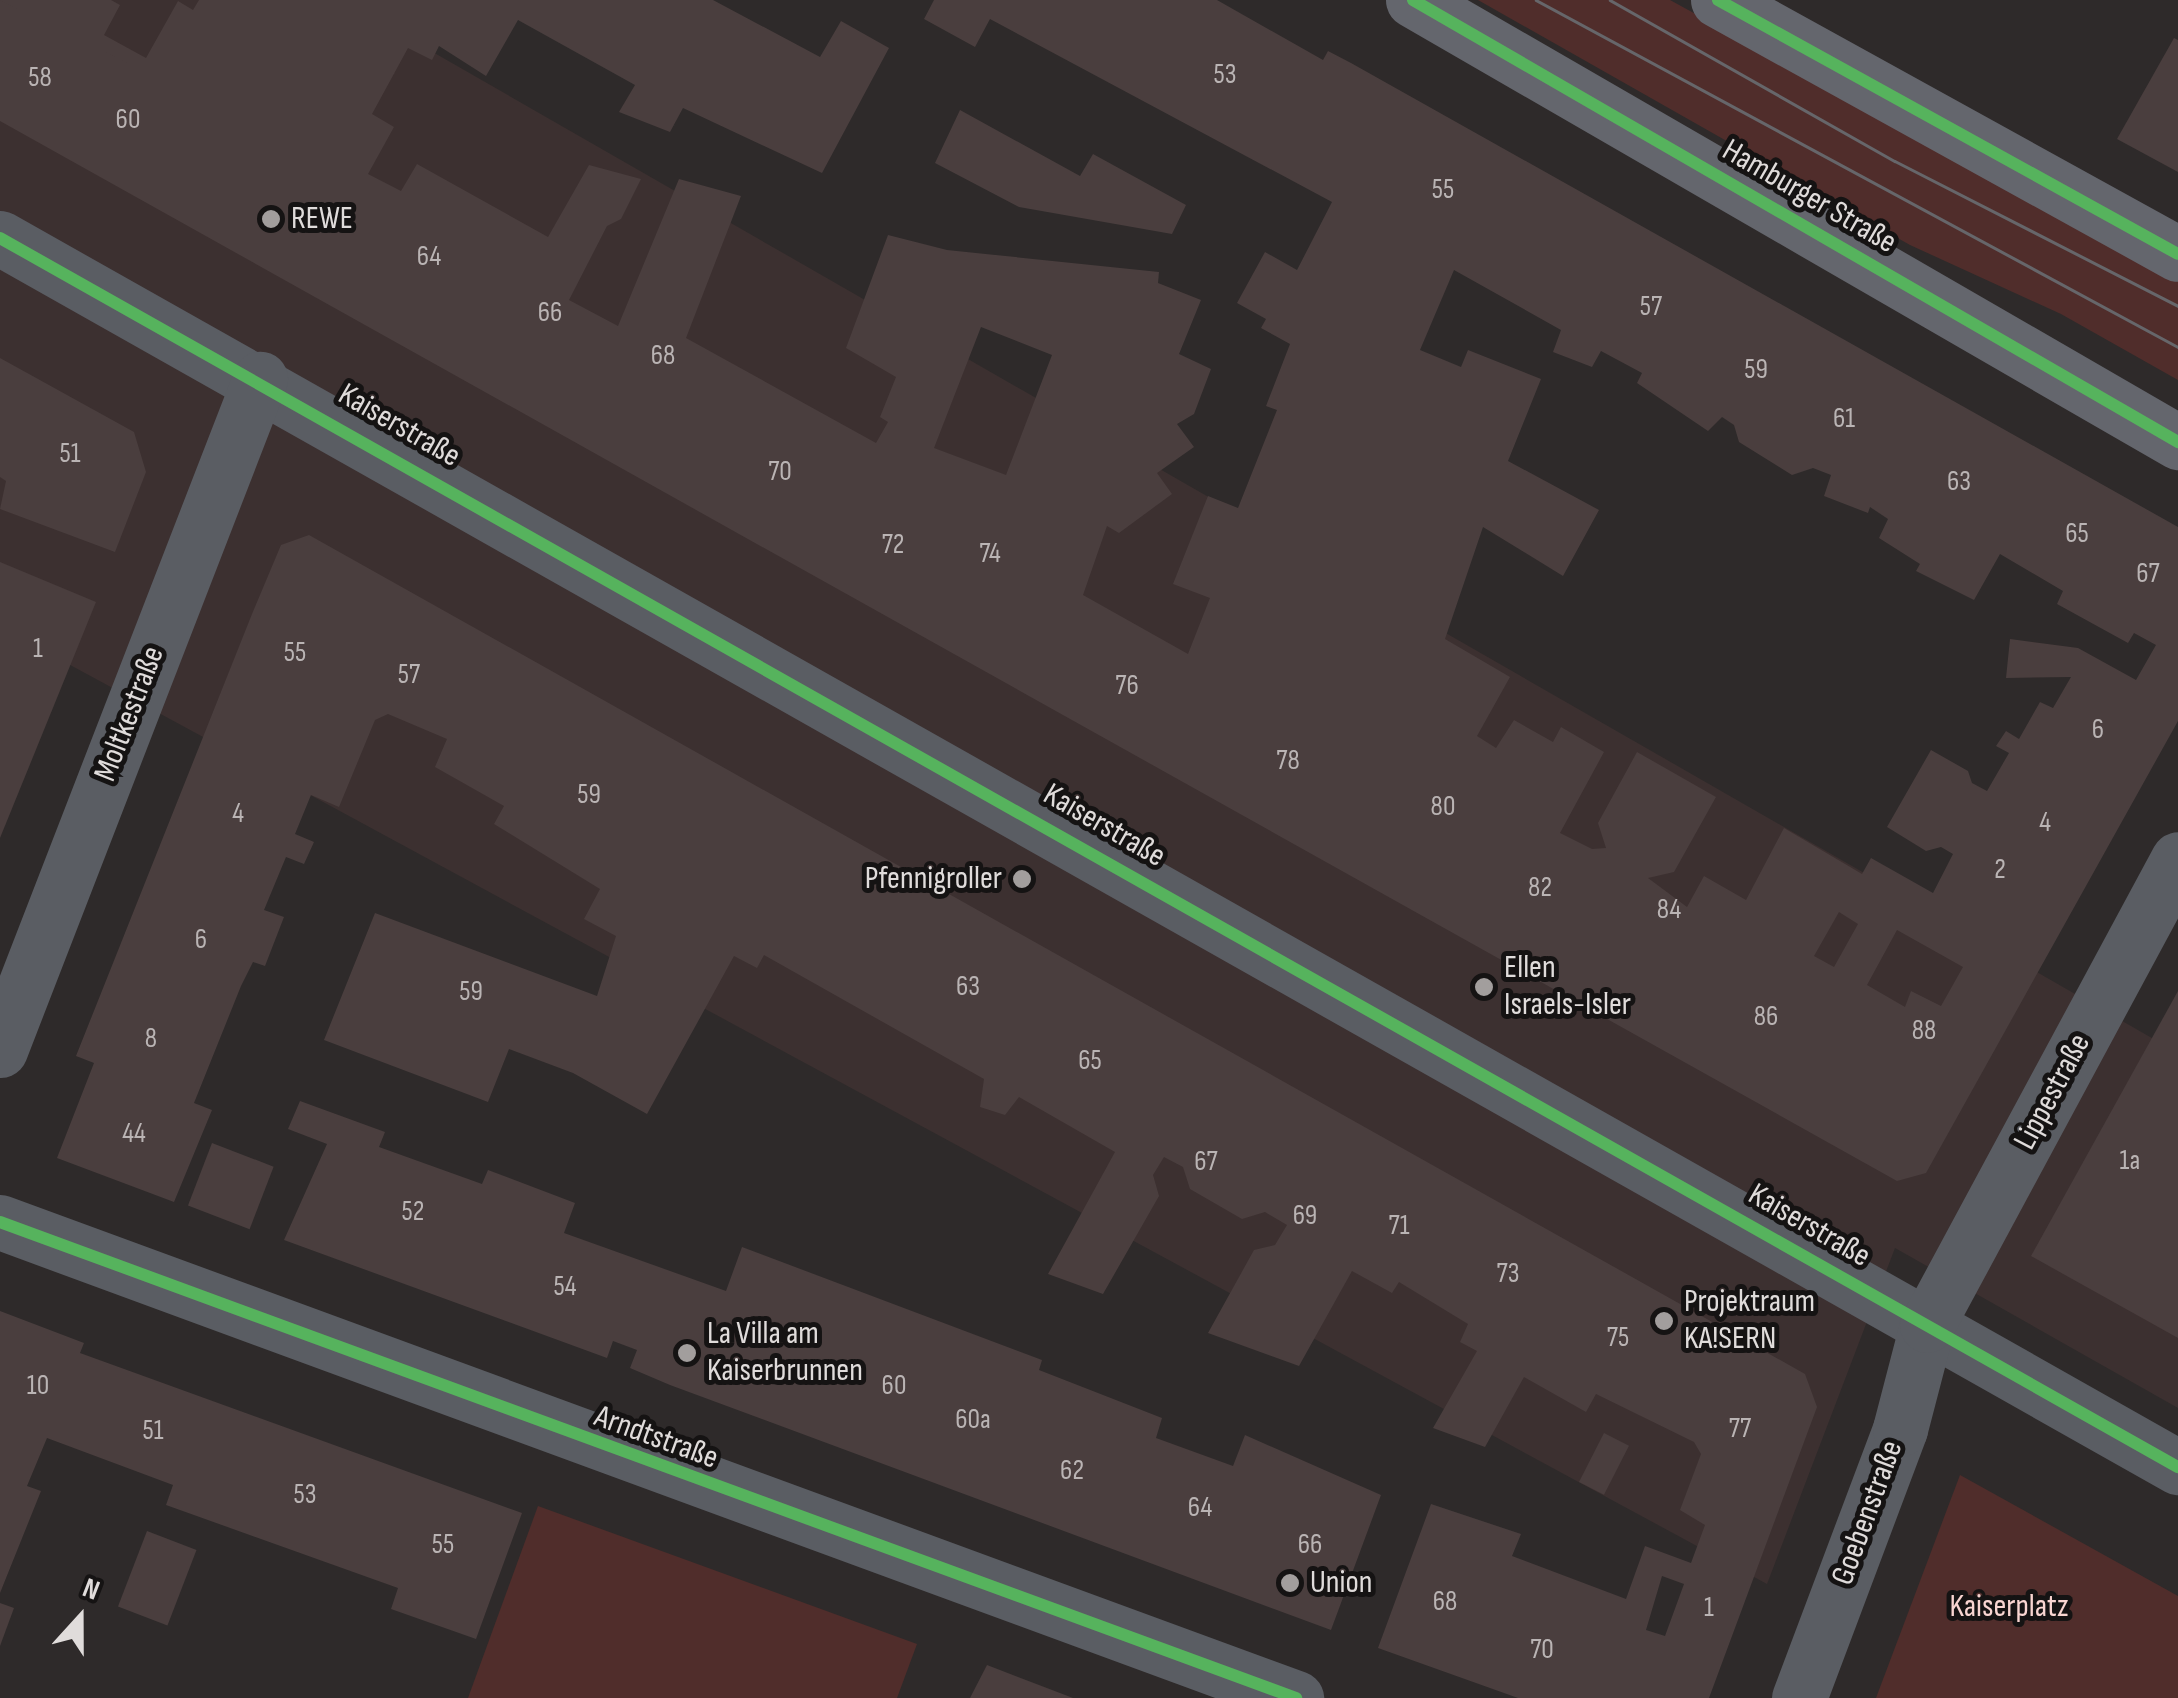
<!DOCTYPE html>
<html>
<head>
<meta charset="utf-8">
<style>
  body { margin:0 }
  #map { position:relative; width:2178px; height:1698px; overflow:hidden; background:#2e2a2a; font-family:"Sofia Sans Condensed",sans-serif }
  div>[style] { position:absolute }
  .built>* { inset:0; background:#3c3030 }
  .green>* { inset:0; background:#502d2b }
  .building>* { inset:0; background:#4a3e3e; transform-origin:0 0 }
  .minor>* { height:55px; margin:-27.5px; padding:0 27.5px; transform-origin:27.5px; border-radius:27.5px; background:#5a5d63 }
  .major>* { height:55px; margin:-27.5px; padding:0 27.5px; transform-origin:27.5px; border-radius:27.5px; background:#64666d }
  .tram>* { height:2.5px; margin:-1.25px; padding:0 1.25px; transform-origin:1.25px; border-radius:1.25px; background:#66666a }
  .cycleway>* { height:12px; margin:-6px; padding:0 6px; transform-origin:6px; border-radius:6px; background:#56b35d }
  .dots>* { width:28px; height:28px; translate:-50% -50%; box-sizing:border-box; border:5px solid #151313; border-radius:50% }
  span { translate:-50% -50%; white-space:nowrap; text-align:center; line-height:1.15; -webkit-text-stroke:10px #151313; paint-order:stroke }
  .number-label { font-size:28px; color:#bab4b4 }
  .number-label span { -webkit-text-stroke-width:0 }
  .street-label { font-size:32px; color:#e0dcdb }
  .poi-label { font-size:32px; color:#e0dcdb }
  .left { translate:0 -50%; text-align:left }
  .right { translate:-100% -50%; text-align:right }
  .park-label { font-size:32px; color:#f9d5d1 }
  .north { position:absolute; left:30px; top:1568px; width:100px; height:100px; -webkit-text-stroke:8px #151313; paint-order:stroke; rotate:21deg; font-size:28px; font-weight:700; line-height:40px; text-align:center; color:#e0dcdb }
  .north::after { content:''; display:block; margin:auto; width:35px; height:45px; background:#e0dcdb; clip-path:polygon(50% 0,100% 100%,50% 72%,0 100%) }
</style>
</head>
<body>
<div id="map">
  <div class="built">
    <div style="clip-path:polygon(0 0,342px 0,2178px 1053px,2178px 1408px,1895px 1248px,1767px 1584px,0 627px)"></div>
  </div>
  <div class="green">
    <div style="clip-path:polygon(1478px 0,1670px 0,2178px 278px,2178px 380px,2061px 314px,1910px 245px)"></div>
    <div style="clip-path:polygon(1960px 1475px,2178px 1596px,2178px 1698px,1876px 1698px)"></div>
    <div style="clip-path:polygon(538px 1506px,917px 1644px,897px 1698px,468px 1698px)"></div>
  </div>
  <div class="building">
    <div style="clip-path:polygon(evenodd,0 0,111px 0,120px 5px,104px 35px,146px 58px,178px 1px,193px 10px,199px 0,713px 0,820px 57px,841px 21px,889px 48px,822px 173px,683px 108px,670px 132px,619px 112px,635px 85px,518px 20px,486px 76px,439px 46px,432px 60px,408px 48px,372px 114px,394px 127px,368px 174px,401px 191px,417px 164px,548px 237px,589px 165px,641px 179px,621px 219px,607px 226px,569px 300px,618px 326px,679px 179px,741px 196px,686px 338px,876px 443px,888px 422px,880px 417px,896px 377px,846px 348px,888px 235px,947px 250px,1159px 272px,1158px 283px,1201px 300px,1179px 354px,1211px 369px,1194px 414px,1177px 424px,1194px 447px,1157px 473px,1172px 494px,1119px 533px,1107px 526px,1083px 595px,1188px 654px,1210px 598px,1173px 584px,1208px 496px,1238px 508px,1277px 410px,1266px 406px,1290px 344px,1261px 328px,1266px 319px,1237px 303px,1265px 252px,1297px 270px,1332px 202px,990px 19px,975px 47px,924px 19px,934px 0,1217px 0,1323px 60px,1328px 51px,1351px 63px,2178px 527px,2178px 721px,1926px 1173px,1897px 1181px,0 121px,0 0,1454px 270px,1561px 330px,1553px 352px,1592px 367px,1601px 351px,1642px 373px,1637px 383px,1708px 431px,1722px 417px,1734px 425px,1739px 442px,1792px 475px,1813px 468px,1831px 475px,1824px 496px,1868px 513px,1870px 507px,1888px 519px,1879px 538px,1920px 564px,1916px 571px,1974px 600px,2000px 554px,2063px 591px,2057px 604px,2128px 643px,2134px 633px,2156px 645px,2136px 680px,2078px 648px,2010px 639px,2006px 678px,2071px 677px,2053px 708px,2040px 702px,2019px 739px,2006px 731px,1996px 746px,2009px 753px,1987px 791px,1972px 783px,1968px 771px,1931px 750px,1887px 827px,1926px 851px,1941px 847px,1953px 854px,1933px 893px,1871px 858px,1862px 874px,1784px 828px,1746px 900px,1704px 876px,1687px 907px,1648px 878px,1674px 872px,1716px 797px,1637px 752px,1598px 823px,1606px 848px,1592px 849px,1560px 833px,1604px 752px,1561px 727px,1553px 742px,1514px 720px,1496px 748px,1477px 736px,1510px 677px,1445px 639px,1483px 527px,1563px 576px,1599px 510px,1508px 461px,1541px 379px,1468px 350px,1461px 367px,1420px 350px,1454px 270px,0 0,981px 327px,1052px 355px,1006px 475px,934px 448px,981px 327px,0 0,1839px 912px,1858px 924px,1834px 967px,1814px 956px,1839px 912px,0 0,1897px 930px,1963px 967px,1941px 1006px,1911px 991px,1905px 1007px,1867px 985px,1897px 930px)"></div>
    <div style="clip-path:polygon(2174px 38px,2178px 40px,2178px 172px,2117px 139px)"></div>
    <div style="clip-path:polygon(960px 110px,1080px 176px,1093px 154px,1186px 205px,1172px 234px,1019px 207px,935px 163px)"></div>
    <div style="clip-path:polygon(0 358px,134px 432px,146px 472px,115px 552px,0 509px,6px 481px,0 477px)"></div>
    <div style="clip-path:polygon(evenodd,309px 535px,1805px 1374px,1817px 1407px,1709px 1698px,1518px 1698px,1378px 1648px,1431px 1504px,1521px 1534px,1512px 1556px,1626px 1599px,1645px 1546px,1691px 1563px,1705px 1525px,1680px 1510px,1701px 1454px,1694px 1442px,1596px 1394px,1586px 1412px,1524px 1377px,1485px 1447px,1433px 1428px,1477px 1351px,1460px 1342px,1468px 1324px,1399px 1282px,1392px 1293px,1352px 1271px,1299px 1366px,1208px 1333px,1254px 1250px,1275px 1245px,1287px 1225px,1265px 1212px,1242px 1219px,1190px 1189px,1183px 1167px,1164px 1157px,1153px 1175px,1159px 1196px,1103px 1294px,1048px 1274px,1115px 1152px,1019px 1097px,1005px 1115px,980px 1107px,984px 1079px,764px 955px,757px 968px,734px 956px,647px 1114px,573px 1073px,509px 1049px,488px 1102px,324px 1040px,375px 913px,597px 996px,616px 936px,584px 919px,600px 889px,494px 824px,504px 806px,435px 767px,447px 739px,388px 714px,375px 720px,339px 807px,311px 795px,295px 834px,314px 842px,304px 864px,286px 857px,264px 910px,284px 917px,265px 966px,253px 962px,241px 986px,194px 1103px,212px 1110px,174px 1202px,57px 1158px,94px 1063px,76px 1056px,252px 614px,281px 545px,309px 535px,1662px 1576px,1684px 1584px,1665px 1636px,1646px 1630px,1662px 1576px)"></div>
    <div style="clip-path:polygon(0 562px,96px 602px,0 838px)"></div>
    <div style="clip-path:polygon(2178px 991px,2178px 1338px,2031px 1256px)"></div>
    <div style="clip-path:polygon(300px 1101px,385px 1132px,379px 1147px,482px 1184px,488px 1170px,575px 1203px,564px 1233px,726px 1291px,742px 1247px,1042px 1360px,1039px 1370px,1162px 1418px,1156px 1438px,1233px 1466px,1245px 1435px,1381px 1495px,1331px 1630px,670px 1385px,630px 1368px,637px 1350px,613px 1341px,607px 1358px,284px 1240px,327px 1144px,288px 1129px)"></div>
    <div style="left:212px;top:1143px;width:66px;height:67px;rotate:21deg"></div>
    <div style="clip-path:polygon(0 1311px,84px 1343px,80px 1353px,522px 1513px,476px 1639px,391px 1609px,398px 1588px,166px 1505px,173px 1485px,47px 1438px,27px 1486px,41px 1491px,0 1593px)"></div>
    <div style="left:1604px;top:1433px;width:28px;height:55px;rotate:27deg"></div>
    <div style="left:147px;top:1531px;width:53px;height:81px;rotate:21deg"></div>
    <div style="clip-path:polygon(0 1603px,14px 1608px,0 1646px)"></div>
    <div style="clip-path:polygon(987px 1665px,1073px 1698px,970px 1698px)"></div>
  </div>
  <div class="minor">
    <div style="left:0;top:238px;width:2501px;rotate:29.44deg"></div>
    <div style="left:0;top:1050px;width:720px;rotate:-68.82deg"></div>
    <div style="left:0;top:1222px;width:1381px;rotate:20.17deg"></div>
    <div style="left:1799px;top:1698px;width:287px;rotate:-69.4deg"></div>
    <div style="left:1900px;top:1429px;width:107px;rotate:-75.4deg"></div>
    <div style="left:1927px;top:1325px;width:529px;rotate:-61.69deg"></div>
  </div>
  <div class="major">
    <div style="left:1413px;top:0;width:884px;rotate:30.02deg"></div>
    <div style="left:1718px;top:0;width:525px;rotate:28.91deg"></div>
  </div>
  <div class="tram">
    <div style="left:1536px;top:0;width:730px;rotate:28.39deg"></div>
    <div style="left:1610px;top:0;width:327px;rotate:29.5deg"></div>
    <div style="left:1895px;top:161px;width:318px;rotate:27.1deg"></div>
  </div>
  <div class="cycleway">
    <div style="left:1413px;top:0;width:884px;rotate:30.02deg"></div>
    <div style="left:1718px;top:0;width:525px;rotate:28.91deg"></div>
    <div style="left:0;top:238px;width:2501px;rotate:29.44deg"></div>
    <div style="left:0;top:1222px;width:1381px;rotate:20.17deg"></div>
  </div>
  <div class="dots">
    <div style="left:271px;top:219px;background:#a29e9d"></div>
    <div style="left:1022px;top:879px;background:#a29e9d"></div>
    <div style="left:1484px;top:987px;background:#a29e9d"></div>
    <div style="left:1664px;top:1321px;background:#a29e9d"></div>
    <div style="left:687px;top:1353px;background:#a29e9d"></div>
    <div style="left:1290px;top:1583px;background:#a29e9d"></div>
  </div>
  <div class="number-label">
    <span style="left:1225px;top:75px">53</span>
    <span style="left:40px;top:78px">58</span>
    <span style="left:128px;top:120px">60</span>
    <span style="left:1443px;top:190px">55</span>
    <span style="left:429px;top:257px">64</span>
    <span style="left:1651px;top:307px">57</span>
    <span style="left:550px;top:313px">66</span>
    <span style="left:663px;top:356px">68</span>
    <span style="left:1756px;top:370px">59</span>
    <span style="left:1844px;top:419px">61</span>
    <span style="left:70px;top:454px">51</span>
    <span style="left:780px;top:472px">70</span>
    <span style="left:1959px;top:482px">63</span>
    <span style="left:2077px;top:534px">65</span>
    <span style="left:893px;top:545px">72</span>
    <span style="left:990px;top:554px">74</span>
    <span style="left:2148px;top:574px">67</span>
    <span style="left:38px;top:649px">1</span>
    <span style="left:295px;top:653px">55</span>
    <span style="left:409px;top:675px">57</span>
    <span style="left:1127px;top:686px">76</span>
    <span style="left:2098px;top:730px">6</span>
    <span style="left:1288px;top:761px">78</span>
    <span style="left:589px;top:795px">59</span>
    <span style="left:1443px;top:807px">80</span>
    <span style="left:238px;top:814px">4</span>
    <span style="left:2045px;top:823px">4</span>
    <span style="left:2000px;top:870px">2</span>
    <span style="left:1540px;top:888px">82</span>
    <span style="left:1669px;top:910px">84</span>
    <span style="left:201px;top:940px">6</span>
    <span style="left:968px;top:987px">63</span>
    <span style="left:471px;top:992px">59</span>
    <span style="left:1766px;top:1017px">86</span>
    <span style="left:1924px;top:1031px">88</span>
    <span style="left:151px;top:1039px">8</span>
    <span style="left:1090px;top:1061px">65</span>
    <span style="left:134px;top:1134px">44</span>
    <span style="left:2130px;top:1161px">1a</span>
    <span style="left:1206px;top:1162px">67</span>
    <span style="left:413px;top:1212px">52</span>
    <span style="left:1305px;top:1216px">69</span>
    <span style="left:1399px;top:1226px">71</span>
    <span style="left:1508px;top:1274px">73</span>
    <span style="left:565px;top:1287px">54</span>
    <span style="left:1618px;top:1338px">75</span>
    <span style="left:38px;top:1386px">10</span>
    <span style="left:894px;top:1386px">60</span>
    <span style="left:973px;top:1420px">60a</span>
    <span style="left:1740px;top:1429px">77</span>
    <span style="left:153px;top:1431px">51</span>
    <span style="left:1072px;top:1471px">62</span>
    <span style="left:305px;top:1495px">53</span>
    <span style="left:1200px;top:1508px">64</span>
    <span style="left:443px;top:1545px">55</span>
    <span style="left:1310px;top:1545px">66</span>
    <span style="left:1445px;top:1602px">68</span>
    <span style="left:1709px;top:1608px">1</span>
    <span style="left:1542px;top:1650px">70</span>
  </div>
  <div class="street-label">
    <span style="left:1809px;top:197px;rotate:30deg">Hamburger Straße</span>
    <span style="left:399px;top:426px;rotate:30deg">Kaiserstraße</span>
    <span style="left:130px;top:714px;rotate:-69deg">Moltkestraße</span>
    <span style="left:1104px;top:826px;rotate:30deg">Kaiserstraße</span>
    <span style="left:2053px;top:1092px;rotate:-62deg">Lippestraße</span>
    <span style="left:1809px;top:1226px;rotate:30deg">Kaiserstraße</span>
    <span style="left:656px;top:1438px;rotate:20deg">Arndtstraße</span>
    <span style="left:1868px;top:1513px;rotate:-70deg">Goebenstraße</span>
  </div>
  <div class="poi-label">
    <span class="left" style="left:291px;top:219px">REWE</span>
    <span class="right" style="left:1002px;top:879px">Pfennigroller</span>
    <span class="left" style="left:1504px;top:987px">Ellen<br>Israels-Isler</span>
    <span class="left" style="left:1684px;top:1321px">Projektraum<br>KA!SERN</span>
    <span class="left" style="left:707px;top:1353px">La Villa am<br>Kaiserbrunnen</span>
    <span class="left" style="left:1310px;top:1583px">Union</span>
  </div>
  <div class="park-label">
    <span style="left:2009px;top:1607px">Kaiserplatz</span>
  </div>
  <div class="north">N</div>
</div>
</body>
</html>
